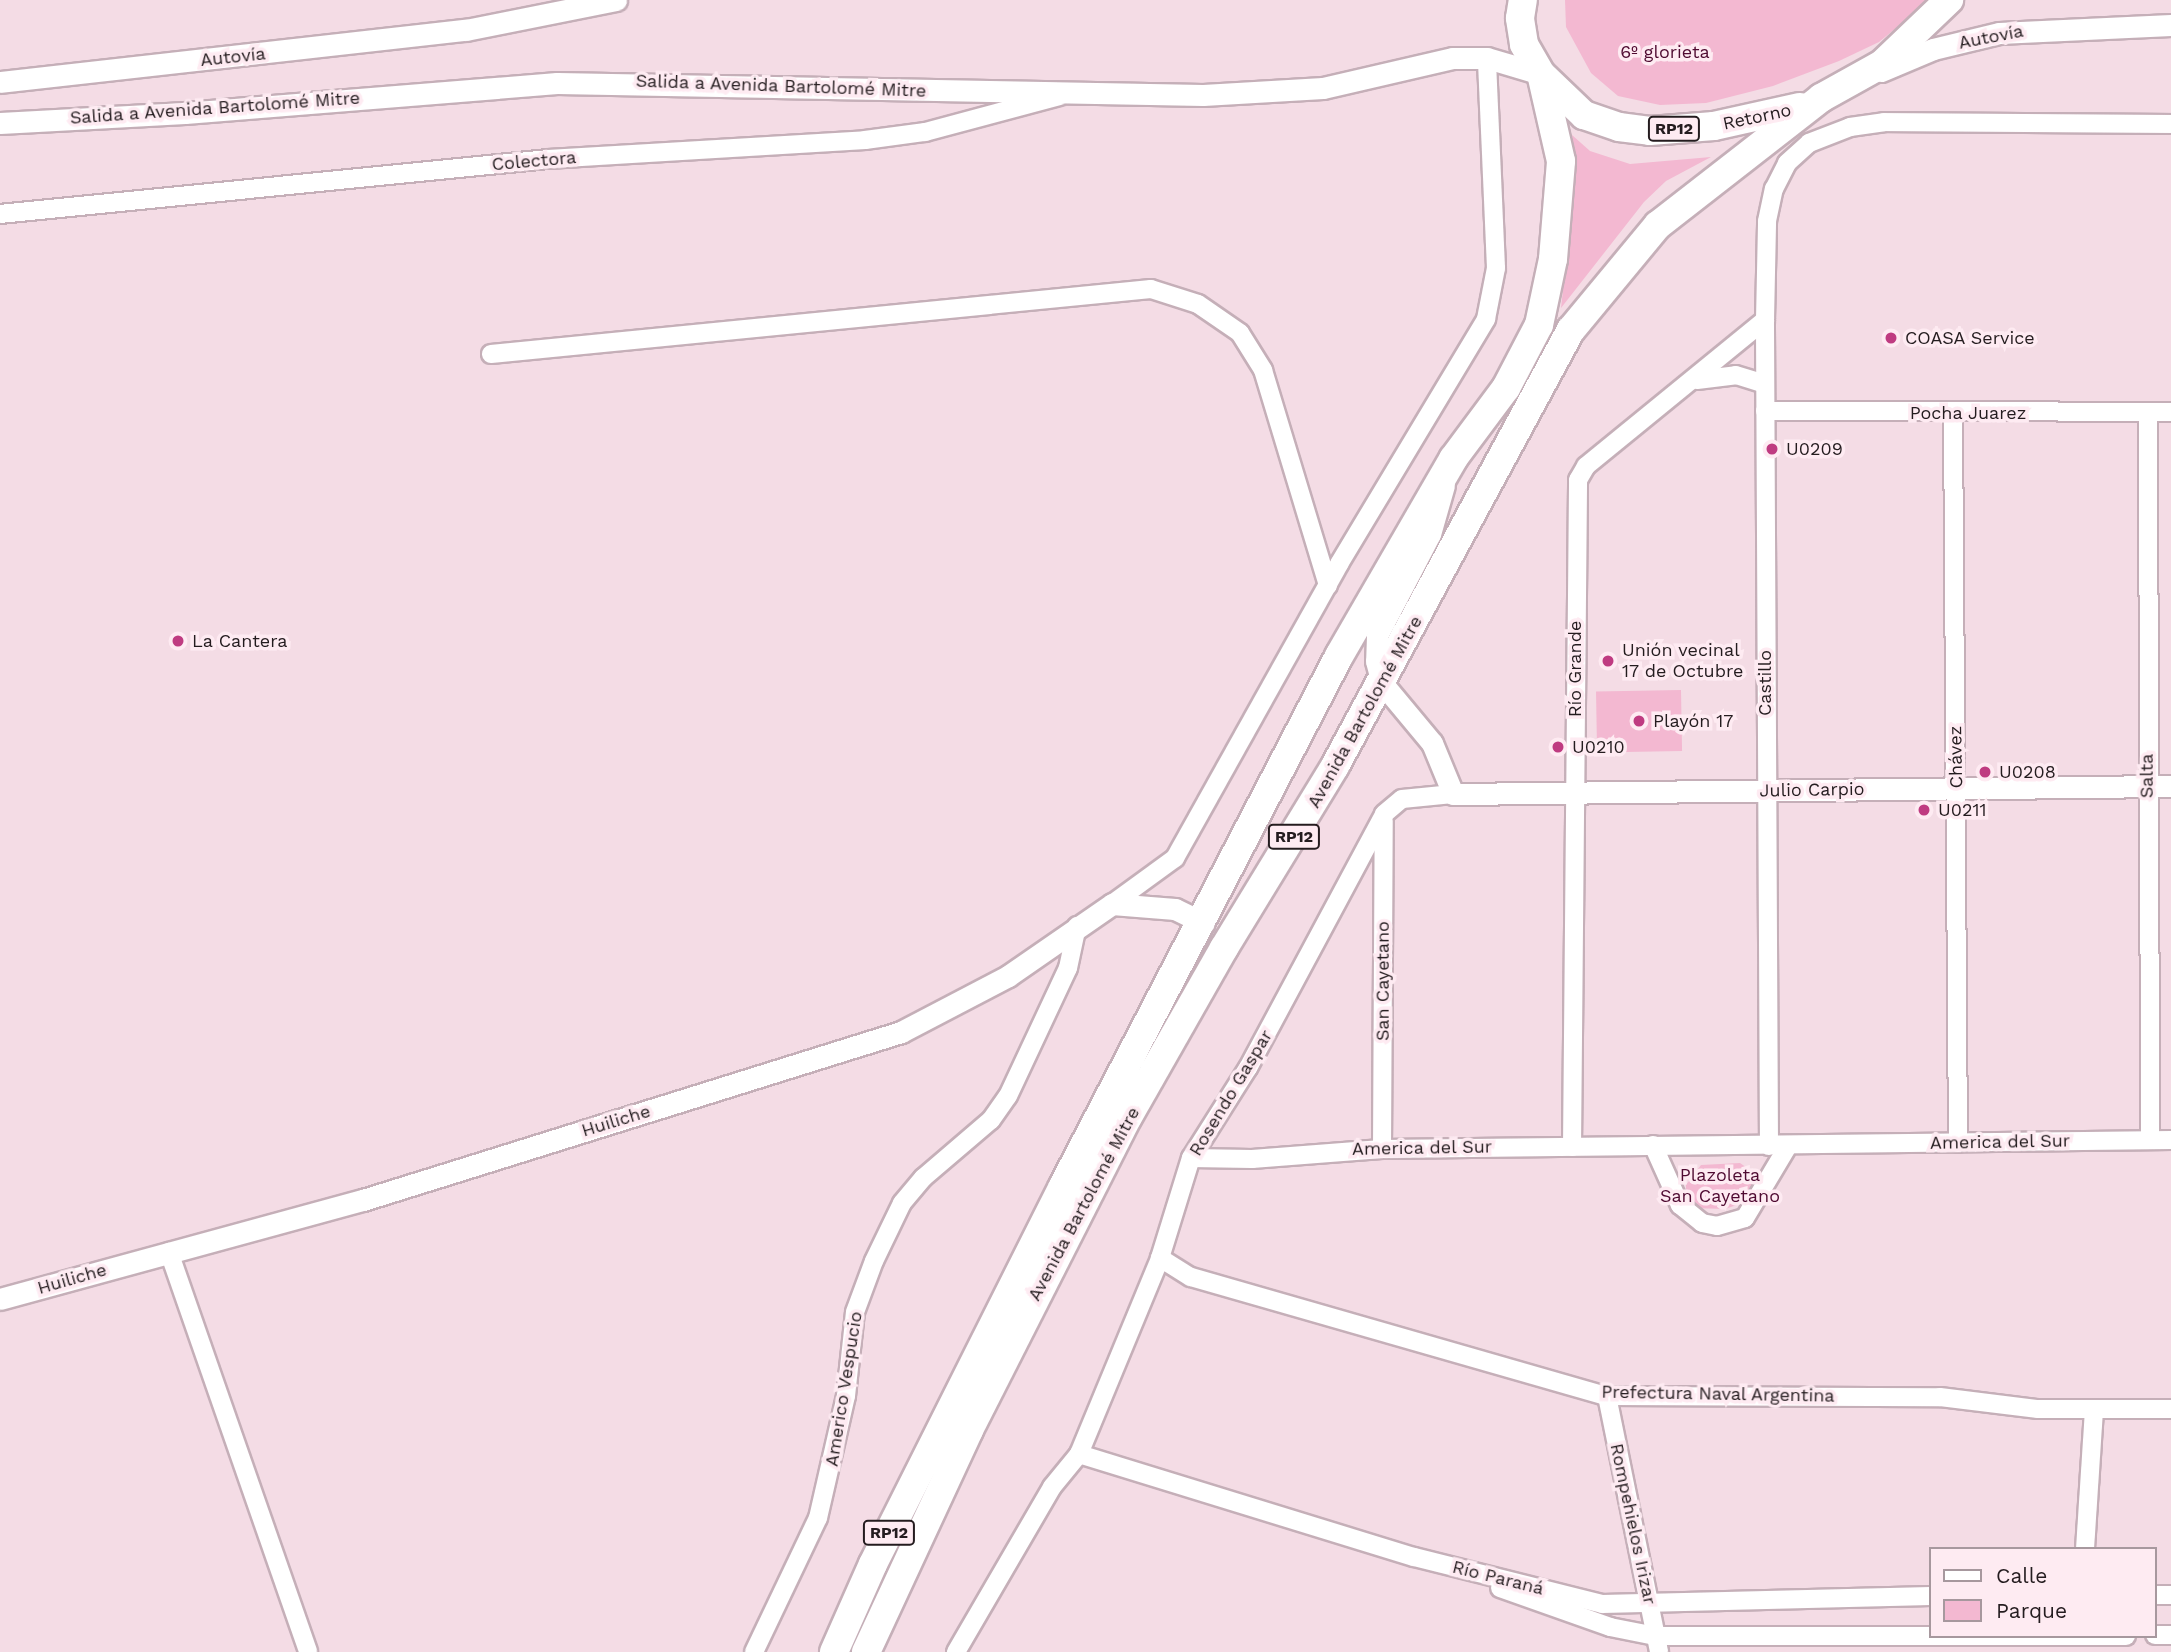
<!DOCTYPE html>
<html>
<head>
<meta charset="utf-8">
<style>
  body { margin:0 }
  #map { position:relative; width:2171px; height:1652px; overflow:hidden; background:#f4dce5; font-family:"Work Sans",sans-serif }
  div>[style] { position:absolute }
  .green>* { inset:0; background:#f3b8d1; transform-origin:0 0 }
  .roads { filter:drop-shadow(2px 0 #c5afb8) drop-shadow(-2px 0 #c5afb8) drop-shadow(0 2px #c5afb8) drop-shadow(0 -2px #c5afb8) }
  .minor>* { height:18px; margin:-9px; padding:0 9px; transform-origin:9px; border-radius:9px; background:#fff }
  .tertiary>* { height:21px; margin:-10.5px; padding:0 10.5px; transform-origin:10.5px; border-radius:10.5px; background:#fff }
  .primary>* { height:28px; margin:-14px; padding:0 14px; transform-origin:14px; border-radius:14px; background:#fff }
  .dots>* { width:19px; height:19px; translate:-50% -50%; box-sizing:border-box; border:4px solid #feebf2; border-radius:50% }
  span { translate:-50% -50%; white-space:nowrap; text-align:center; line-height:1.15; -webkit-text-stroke:7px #feebf2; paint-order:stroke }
  .shield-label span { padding:2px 5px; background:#feebf2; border:2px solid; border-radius:5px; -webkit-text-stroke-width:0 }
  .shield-label { font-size:16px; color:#241c1f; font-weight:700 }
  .street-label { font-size:18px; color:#241c1f }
  .park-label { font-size:18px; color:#4f0a31 }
  .poi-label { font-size:18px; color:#241c1f }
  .left { translate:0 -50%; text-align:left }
  .legend { position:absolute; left:1929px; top:1547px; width:228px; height:91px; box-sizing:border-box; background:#feebf2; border:2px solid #a7989e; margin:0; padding:9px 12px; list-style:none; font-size:21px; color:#241c1f }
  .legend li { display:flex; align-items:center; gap:14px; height:35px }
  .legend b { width:35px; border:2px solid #a7989e }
</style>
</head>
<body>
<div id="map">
  <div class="green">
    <div style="clip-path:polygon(1565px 0,1930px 0,1879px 42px,1839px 61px,1773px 86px,1706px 103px,1660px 105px,1618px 96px,1591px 73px,1566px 27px)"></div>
    <div style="clip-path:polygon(1572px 135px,1590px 151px,1630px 164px,1711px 157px,1666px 181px,1644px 202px,1561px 308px,1575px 182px)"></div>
    <div style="left:1681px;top:690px;width:61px;height:85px;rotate:89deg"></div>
    <div style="clip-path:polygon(1740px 1163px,1750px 1170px,1754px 1183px,1748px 1201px,1725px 1209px,1692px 1208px,1686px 1198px,1686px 1185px,1701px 1165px)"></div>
  </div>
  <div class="roads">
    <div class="minor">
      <div style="left:0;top:214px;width:551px;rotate:-5.73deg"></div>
      <div style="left:548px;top:159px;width:318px;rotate:-3.4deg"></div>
      <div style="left:865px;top:140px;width:61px;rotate:-7.6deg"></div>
      <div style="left:925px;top:132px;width:139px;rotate:-15deg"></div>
      <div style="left:491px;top:354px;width:663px;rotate:-5.62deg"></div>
      <div style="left:1151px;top:289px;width:49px;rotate:17.7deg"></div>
      <div style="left:1198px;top:304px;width:51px;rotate:34.6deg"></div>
      <div style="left:1240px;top:333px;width:44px;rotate:58.1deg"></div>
      <div style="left:1263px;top:370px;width:225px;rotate:73.2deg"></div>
      <div style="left:1697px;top:380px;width:39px;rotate:-7deg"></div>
      <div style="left:1736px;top:375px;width:30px;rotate:17deg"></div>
      <div style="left:1765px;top:411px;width:406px;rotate:0.1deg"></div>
      <div style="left:2148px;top:412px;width:728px;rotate:89.84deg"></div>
      <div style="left:1953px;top:414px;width:729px;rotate:89.61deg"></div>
      <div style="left:1112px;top:904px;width:78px;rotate:-36.1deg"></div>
      <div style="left:1175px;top:858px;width:337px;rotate:-60.8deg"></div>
      <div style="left:1339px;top:564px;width:286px;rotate:-59deg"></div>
      <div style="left:1486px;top:319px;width:52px;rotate:-78.9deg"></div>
      <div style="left:1496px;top:268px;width:210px;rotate:-92.5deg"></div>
      <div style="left:1653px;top:1145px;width:66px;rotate:65.8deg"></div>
      <div style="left:1680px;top:1205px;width:28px;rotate:39deg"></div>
      <div style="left:1702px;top:1223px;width:15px;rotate:11deg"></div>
      <div style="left:1717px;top:1226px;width:29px;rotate:-16deg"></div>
      <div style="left:1745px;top:1218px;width:84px;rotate:-59.2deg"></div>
      <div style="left:1769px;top:1146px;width:826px;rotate:-90.28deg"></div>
      <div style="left:1765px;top:320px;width:99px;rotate:-88.8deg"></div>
      <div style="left:1767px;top:221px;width:33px;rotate:-78deg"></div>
      <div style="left:1774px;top:189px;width:29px;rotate:-63deg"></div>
      <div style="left:1787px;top:163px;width:30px;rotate:-42deg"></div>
      <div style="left:1809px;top:143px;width:44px;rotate:-21.3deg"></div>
      <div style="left:1850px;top:127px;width:34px;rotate:-8deg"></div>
      <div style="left:1884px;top:122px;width:287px;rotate:0.4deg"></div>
      <div style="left:1572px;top:1147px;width:667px;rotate:-89.48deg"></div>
      <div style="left:1578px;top:480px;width:16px;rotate:-60deg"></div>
      <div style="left:1586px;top:466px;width:231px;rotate:-39.2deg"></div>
      <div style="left:1382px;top:1149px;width:328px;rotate:-89.7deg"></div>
      <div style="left:1191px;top:1158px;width:61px;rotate:0.9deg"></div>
      <div style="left:1252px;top:1159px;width:130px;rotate:-4.4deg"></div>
      <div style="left:1382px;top:1149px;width:789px;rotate:-0.65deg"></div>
      <div style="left:169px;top:1252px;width:423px;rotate:70.8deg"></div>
      <div style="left:1160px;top:1258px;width:36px;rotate:32deg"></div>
      <div style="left:1191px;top:1277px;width:433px;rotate:16deg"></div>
      <div style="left:1607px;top:1396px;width:333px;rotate:0.2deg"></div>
      <div style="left:1940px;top:1397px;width:99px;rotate:7deg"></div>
      <div style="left:2038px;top:1409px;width:133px"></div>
      <div style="left:1607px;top:1396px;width:261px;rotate:78.5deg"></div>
      <div style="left:1079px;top:1454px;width:350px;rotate:17.1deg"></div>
      <div style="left:1414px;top:1557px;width:194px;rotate:14deg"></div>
      <div style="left:1602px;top:1604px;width:329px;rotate:-1.4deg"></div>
      <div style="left:2085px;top:1549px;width:139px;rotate:-86.3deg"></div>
      <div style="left:1500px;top:1588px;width:117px;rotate:19.5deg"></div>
      <div style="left:1610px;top:1627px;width:47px;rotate:11.1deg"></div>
      <div style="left:1656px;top:1636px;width:470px"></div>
      <div style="left:2155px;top:1595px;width:16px"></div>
      <div style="left:2155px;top:1635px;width:16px"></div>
      <div style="left:754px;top:1652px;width:148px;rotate:-64.5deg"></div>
      <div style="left:818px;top:1518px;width:125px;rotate:-77.1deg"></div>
      <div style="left:846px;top:1396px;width:84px;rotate:-83.9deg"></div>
      <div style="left:855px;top:1312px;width:54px;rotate:-69.6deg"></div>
      <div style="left:874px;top:1261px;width:64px;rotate:-64.2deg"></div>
      <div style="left:902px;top:1203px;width:33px;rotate:-50deg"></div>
      <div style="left:923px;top:1178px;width:89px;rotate:-40.5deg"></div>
      <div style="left:991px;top:1120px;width:29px;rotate:-55deg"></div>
      <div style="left:1008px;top:1096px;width:141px;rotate:-64.9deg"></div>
      <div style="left:1068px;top:968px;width:43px;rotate:-77.9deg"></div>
      <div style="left:956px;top:1652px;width:191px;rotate:-59.8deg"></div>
      <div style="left:1052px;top:1487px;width:43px;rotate:-50.7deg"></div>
      <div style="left:1079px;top:1454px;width:212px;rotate:-67.5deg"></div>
      <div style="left:1160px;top:1258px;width:105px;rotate:-72.8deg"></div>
      <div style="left:1191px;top:1158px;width:107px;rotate:-57.7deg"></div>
      <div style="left:1248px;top:1068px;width:288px;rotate:-61.8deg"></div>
      <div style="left:1384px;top:814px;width:23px;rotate:-40deg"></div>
      <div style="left:1402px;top:799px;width:51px;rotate:-5.6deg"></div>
    </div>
    <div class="tertiary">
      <div style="left:1881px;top:71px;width:56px;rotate:-22.9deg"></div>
      <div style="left:1933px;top:49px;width:68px;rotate:-13.6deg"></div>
      <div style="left:1999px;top:33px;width:172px;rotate:-2.7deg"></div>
      <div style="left:0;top:82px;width:469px;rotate:-6.4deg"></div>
      <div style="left:466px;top:30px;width:153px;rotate:-11.3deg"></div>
      <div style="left:0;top:123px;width:185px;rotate:-3.1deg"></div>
      <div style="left:185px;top:113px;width:373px;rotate:-4.6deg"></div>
      <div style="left:557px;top:83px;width:646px;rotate:1.06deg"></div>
      <div style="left:1203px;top:95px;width:120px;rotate:-3.3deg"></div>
      <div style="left:1323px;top:88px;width:133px;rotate:-13deg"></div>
      <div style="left:1453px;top:58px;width:34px"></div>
      <div style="left:1487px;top:58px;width:56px;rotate:16.5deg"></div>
      <div style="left:1444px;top:485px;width:51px;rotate:105.9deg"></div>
      <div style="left:1430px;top:534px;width:115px;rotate:117.5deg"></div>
      <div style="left:1377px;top:636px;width:25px;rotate:92deg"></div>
      <div style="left:1376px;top:661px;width:23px;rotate:75deg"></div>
      <div style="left:1382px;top:683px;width:78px;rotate:50.2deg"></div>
      <div style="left:1432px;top:743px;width:55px;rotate:67.6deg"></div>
      <div style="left:1453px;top:794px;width:718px;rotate:-0.64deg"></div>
      <div style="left:0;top:1299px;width:376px;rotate:-15.3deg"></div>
      <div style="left:363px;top:1200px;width:564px;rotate:-17.34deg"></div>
      <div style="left:901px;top:1032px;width:121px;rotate:-27.6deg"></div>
      <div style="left:1008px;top:976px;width:126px;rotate:-34.7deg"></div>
      <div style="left:1112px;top:904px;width:63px;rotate:4.5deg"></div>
      <div style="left:1175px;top:909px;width:32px;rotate:26deg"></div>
    </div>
    <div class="primary">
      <div style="left:1543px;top:76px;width:57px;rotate:43.6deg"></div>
      <div style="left:1584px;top:115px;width:37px;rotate:19deg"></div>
      <div style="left:1619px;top:127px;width:31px;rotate:7deg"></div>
      <div style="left:1650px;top:131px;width:64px;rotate:-4.5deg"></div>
      <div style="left:1714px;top:126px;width:88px;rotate:-12.5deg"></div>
      <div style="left:834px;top:1652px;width:96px;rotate:-66.1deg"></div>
      <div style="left:873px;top:1564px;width:423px;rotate:-63.3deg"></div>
      <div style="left:1063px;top:1186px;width:598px;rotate:-62.49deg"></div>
      <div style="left:1339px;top:656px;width:228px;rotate:-59.9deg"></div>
      <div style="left:1453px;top:459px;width:89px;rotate:-53.3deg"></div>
      <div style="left:1506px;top:388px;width:71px;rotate:-62.4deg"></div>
      <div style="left:1539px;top:325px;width:67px;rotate:-78deg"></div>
      <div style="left:1553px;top:259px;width:98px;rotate:-85.3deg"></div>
      <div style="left:1561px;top:161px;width:89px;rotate:-102.9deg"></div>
      <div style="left:1541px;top:74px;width:34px;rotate:-120deg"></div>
      <div style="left:1524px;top:44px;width:26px;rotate:-99deg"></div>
      <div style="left:1520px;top:18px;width:18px;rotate:-81deg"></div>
      <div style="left:866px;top:1652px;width:245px;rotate:-65.1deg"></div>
      <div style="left:969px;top:1430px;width:351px;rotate:-63.1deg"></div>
      <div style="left:1128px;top:1117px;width:194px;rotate:-60.4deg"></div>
      <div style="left:1224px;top:948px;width:213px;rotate:-58.6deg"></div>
      <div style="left:1335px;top:766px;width:496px;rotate:-61.6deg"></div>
      <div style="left:1571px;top:330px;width:136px;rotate:-50.4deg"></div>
      <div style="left:1658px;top:225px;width:207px;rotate:-37.9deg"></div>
      <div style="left:1821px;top:98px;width:70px;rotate:-29.1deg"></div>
      <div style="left:1882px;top:64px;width:93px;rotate:-43.7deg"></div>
    </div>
  </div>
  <div class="dots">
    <div style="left:1891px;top:338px;background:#bf3b81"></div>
    <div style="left:1772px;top:449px;background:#bf3b81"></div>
    <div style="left:178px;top:641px;background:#bf3b81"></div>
    <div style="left:1608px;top:661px;background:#bf3b81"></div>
    <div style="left:1639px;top:721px;background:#bf3b81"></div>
    <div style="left:1558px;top:747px;background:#bf3b81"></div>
    <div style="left:1985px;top:772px;background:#bf3b81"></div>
    <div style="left:1924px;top:810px;background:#bf3b81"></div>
  </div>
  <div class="shield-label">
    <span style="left:1674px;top:129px">RP12</span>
    <span style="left:1294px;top:837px">RP12</span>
    <span style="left:889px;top:1533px">RP12</span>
  </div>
  <div class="street-label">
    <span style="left:1991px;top:37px;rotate:-11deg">Autovía</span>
    <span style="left:233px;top:57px;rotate:-6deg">Autovía</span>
    <span style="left:781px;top:86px;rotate:2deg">Salida a Avenida Bartolomé Mitre</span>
    <span style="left:215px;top:108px;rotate:-4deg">Salida a Avenida Bartolomé Mitre</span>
    <span style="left:1757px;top:117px;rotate:-12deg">Retorno</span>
    <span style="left:534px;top:161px;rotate:-5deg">Colectora</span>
    <span style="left:1968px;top:413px">Pocha Juarez</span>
    <span style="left:1575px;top:669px;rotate:-90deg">Río Grande</span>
    <span style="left:1765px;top:683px;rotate:-90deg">Castillo</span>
    <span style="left:1365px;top:712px;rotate:-61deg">Avenida Bartolomé Mitre</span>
    <span style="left:1956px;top:757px;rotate:-91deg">Chávez</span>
    <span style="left:2147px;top:776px;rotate:-90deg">Salta</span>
    <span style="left:1812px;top:790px;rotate:-1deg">Julio Carpio</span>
    <span style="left:1383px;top:981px;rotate:-90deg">San Cayetano</span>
    <span style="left:1231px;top:1093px;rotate:-59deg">Rosendo Gaspar</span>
    <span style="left:616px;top:1121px;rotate:-17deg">Huiliche</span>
    <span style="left:2000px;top:1142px;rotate:-1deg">America del Sur</span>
    <span style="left:1422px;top:1148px;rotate:-1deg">America del Sur</span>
    <span style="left:1084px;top:1204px;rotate:-62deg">Avenida Bartolomé Mitre</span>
    <span style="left:72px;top:1279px;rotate:-16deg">Huiliche</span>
    <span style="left:844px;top:1389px;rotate:-81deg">Americo Vespucio</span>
    <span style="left:1718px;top:1394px;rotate:1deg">Prefectura Naval Argentina</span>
    <span style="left:1633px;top:1524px;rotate:78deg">Rompehielos Irizar</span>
    <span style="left:1498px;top:1578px;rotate:14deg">Río Paraná</span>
  </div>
  <div class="park-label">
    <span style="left:1665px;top:52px">6º glorieta</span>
    <span style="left:1720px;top:1186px">Plazoleta<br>San Cayetano</span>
  </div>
  <div class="poi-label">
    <span class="left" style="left:1905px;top:338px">COASA Service</span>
    <span class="left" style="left:1786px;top:449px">U0209</span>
    <span class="left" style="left:192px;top:641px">La Cantera</span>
    <span class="left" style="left:1622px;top:661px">Unión vecinal<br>17 de Octubre</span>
    <span class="left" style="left:1653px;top:721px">Playón 17</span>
    <span class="left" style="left:1572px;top:747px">U0210</span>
    <span class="left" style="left:1999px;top:772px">U0208</span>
    <span class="left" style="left:1938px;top:810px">U0211</span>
  </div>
  <ul class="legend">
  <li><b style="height:9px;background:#fff"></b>Calle</li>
  <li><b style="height:19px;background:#f3b8d1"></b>Parque</li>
  </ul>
</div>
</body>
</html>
